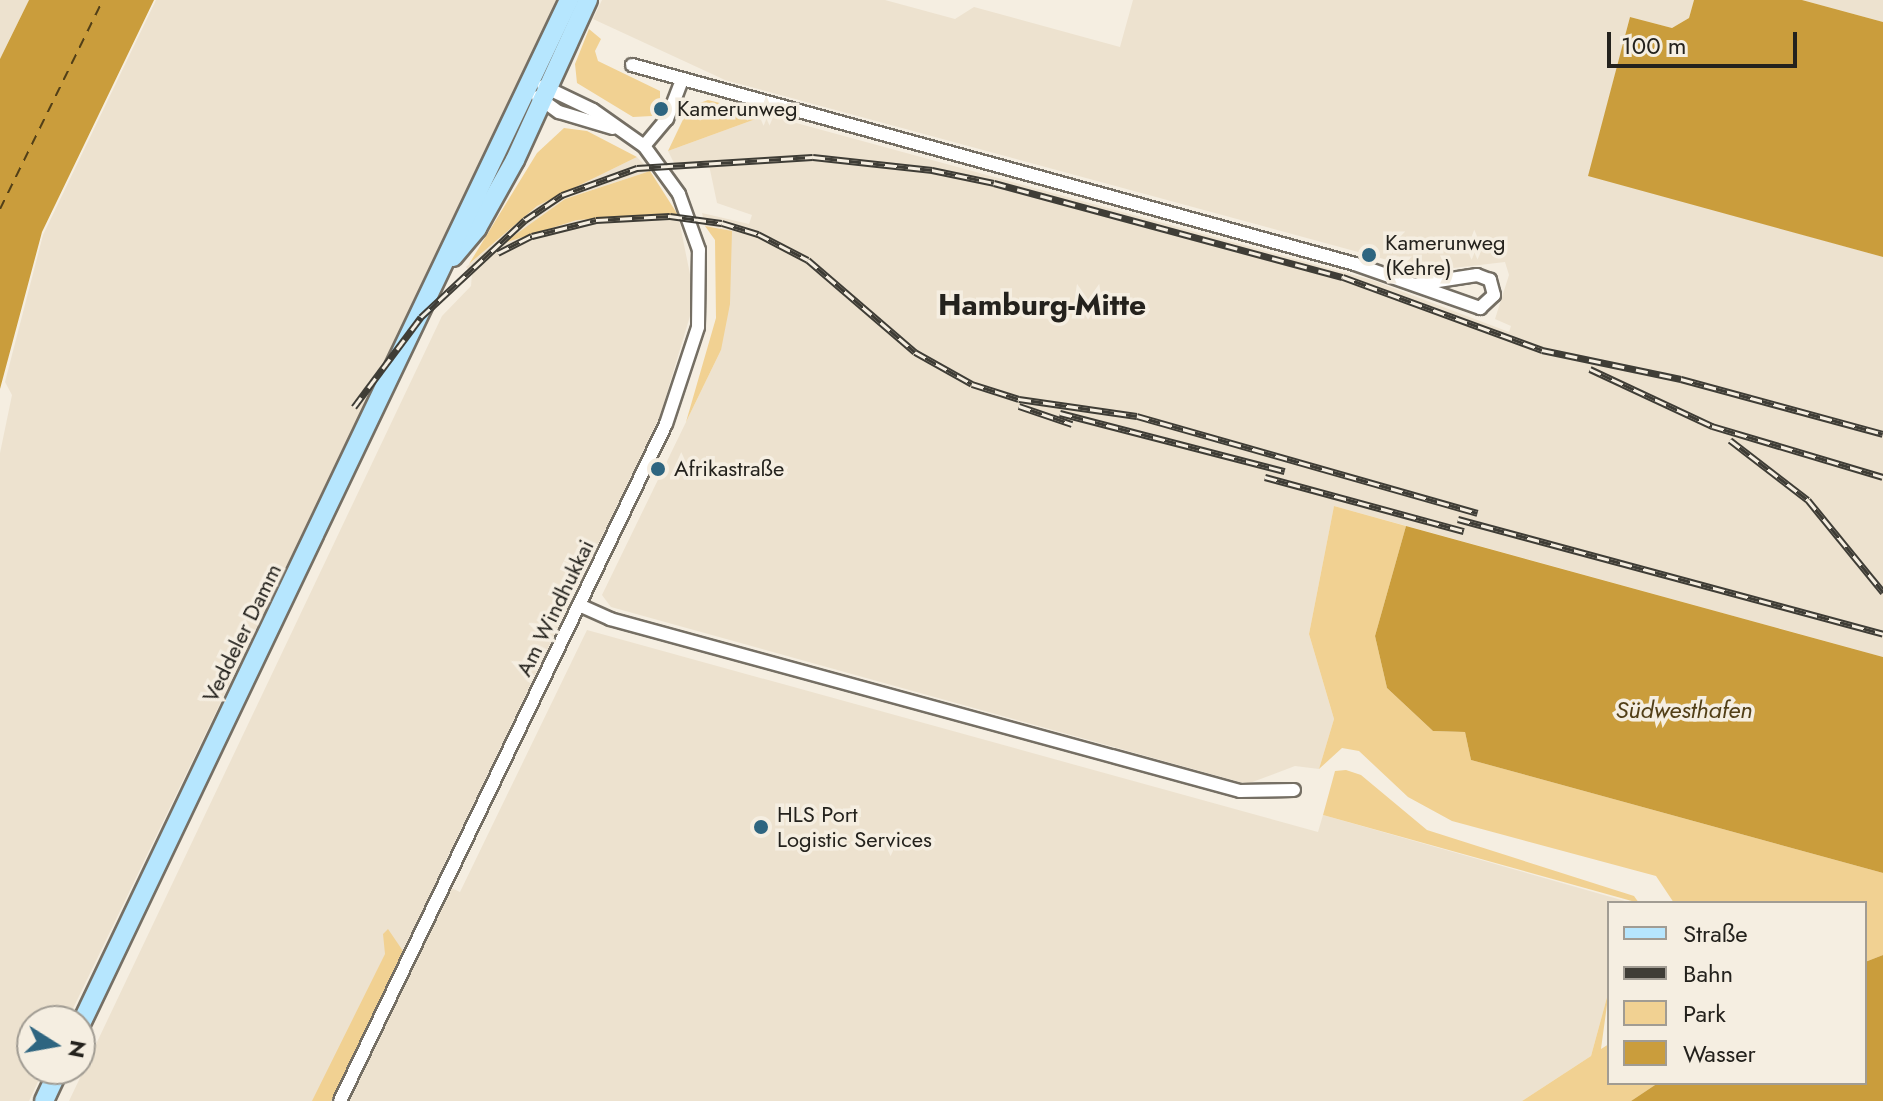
<!DOCTYPE html>
<html>
<head>
<meta charset="utf-8">
<style>
  body { margin:0 }
  #map { position:relative; width:1883px; height:1101px; overflow:hidden; background:#f5eee1; font-family:Jost,sans-serif }
  div>[style] { position:absolute }
  .built>* { inset:0; background:#ede2cf }
  .green>* { inset:0; background:#f1d192 }
  .water>* { inset:0; background:#ca9d3c }
  .ferry>* { height:2px; margin-top:-1px; transform-origin:0; background:repeating-linear-gradient(90deg,#523f17 0 10px,transparent 0 18px) }
  .roads { filter:drop-shadow(2px 0 #756f64) drop-shadow(-2px 0 #756f64) drop-shadow(0 2px #756f64) drop-shadow(0 -2px #756f64) }
  .street>* { height:12px; margin:-6px; padding:0 6px; transform-origin:6px; border-radius:6px; background:#fff }
  .primary>* { height:18px; margin:-9px; padding:0 9px; transform-origin:9px; border-radius:9px; background:#b6e6fe }
  .rail>* { height:7px; margin-top:-3.5px; transform-origin:0; background:repeating-linear-gradient(90deg,#f5eee1 0 12px,#3f3d36 0 24px); box-sizing:border-box; border-block:2px solid #3f3d36 }
  .dots>* { width:22px; height:22px; translate:-50% -50%; box-sizing:border-box; border:4px solid #f5eee1; border-radius:50% }
  span { translate:-50% -50%; white-space:nowrap; text-align:center; line-height:1.15; -webkit-text-stroke:7px #f5eee1; paint-order:stroke }
  .poi-label { font-size:22px; color:#24221d }
  .left { translate:0 -50%; text-align:left }
  .street-label { font-size:22px; color:#24221d }
  .water-label { font-size:24px; color:#523f17; font-style:italic }
  .district-label { font-size:30px; color:#24221d; font-weight:700 }
  .legend { position:absolute; left:1607px; top:901px; width:260px; height:184px; box-sizing:border-box; background:#f5eee1; border:2px solid #a19c93; margin:0; padding:10px 14px; list-style:none; font-size:24px; color:#24221d }
  .legend li { display:flex; align-items:center; gap:16px; height:40px }
  .legend b { width:40px; border:2px solid #a19c93 }
  .north { position:absolute; left:16px; top:1005px; width:80px; height:80px; box-sizing:border-box; background:#f5eee1; border:2px solid #a19c93; border-radius:50%; rotate:101deg; font-size:22px; font-weight:700; line-height:32px; text-align:center; color:#24221d }
  .north::after { content:''; display:block; margin:auto; width:28px; height:36px; background:#2e6580; clip-path:polygon(50% 0,100% 100%,50% 72%,0 100%) }
  .scale { position:absolute; left:1607px; top:32px; width:190px; height:36px; box-sizing:border-box; border:4px solid #24221d; border-top:0; padding-left:10px; font-size:24px; line-height:28px; white-space:nowrap; color:#24221d; -webkit-text-stroke:6px #f5eee1; paint-order:stroke }
</style>
</head>
<body>
<div id="map">
  <div class="built">
    <div style="clip-path:polygon(0 0,29px 0,0 59px)"></div>
    <div style="clip-path:polygon(156px 0,559px 0,67px 1021px,32px 1021px,32px 1069px,44px 1069px,29px 1101px,0 1101px,0 453px,12px 395px,5px 382px,43px 235px)"></div>
    <div style="clip-path:polygon(602px 0,885px 0,955px 19px,974px 7px,1120px 47px,1133px 0,1694px 0,1689px 18px,1672px 28px,1630px 17px,1589px 175px,1883px 257px,1883px 657px,1334px 506px,1309px 634px,1334px 719px,1319px 769px,1295px 766px,1247px 784px,611px 607px,602px 595px,721px 350px,720px 228px,705px 226px,702px 213px,749px 224px,752px 215px,717px 203px,709px 165px,676px 167px,668px 151px,767px 115px,1372px 280px,1509px 332px,1511px 326px,1495px 319px,1509px 275px,1505px 262px,1428px 271px,725px 80px,593px 19px)"></div>
    <div style="clip-path:polygon(1802px 0,1883px 0,1883px 22px)"></div>
    <div style="clip-path:polygon(637px 157px,650px 171px,565px 199px,507px 242px,577px 220px,678px 215px,693px 289px,690px 316px,660px 416px,436px 881px,460px 892px,587px 630px,1318px 832px,1323px 815px,1632px 903px,1609px 903px,1609px 990px,1591px 1056px,1522px 1101px,69px 1101px,442px 316px,471px 286px,472px 274px,466px 267px,537px 206px)"></div>
  </div>
  <div class="green">
    <div style="clip-path:polygon(589px 29px,601px 39px,595px 51px,598px 61px,660px 91px,660px 108px,652px 116px,633px 117px,577px 83px,575px 64px)"></div>
    <div style="clip-path:polygon(708px 100px,767px 115px,668px 151px,689px 107px)"></div>
    <div style="clip-path:polygon(564px 128px,587px 131px,637px 157px,537px 206px,469px 264px,537px 153px)"></div>
    <div style="clip-path:polygon(650px 171px,678px 215px,577px 220px,504px 243px,565px 199px)"></div>
    <div style="clip-path:polygon(705px 226px,732px 231px,730px 304px,721px 350px,686px 422px,716px 318px,715px 240px)"></div>
    <div style="clip-path:polygon(1334px 506px,1406px 526px,1375px 636px,1387px 688px,1433px 731px,1465px 732px,1471px 760px,1883px 873px,1883px 955px,1865px 962px,1865px 903px,1674px 903px,1656px 876px,1452px 821px,1408px 797px,1359px 751px,1342px 748px,1319px 769px,1334px 719px,1309px 634px)"></div>
    <div style="clip-path:polygon(1346px 770px,1361px 775px,1427px 830px,1634px 896px,1639px 903px,1323px 815px,1335px 771px)"></div>
    <div style="clip-path:polygon(388px 929px,403px 951px,331px 1101px,312px 1101px,385px 954px,383px 934px)"></div>
    <div style="clip-path:polygon(1609px 990px,1601px 1049px,1609px 1044px,1609px 1083px,1658px 1083px,1631px 1101px,1522px 1101px,1591px 1056px)"></div>
  </div>
  <div class="water">
    <div style="clip-path:polygon(29px 0,154px 0,42px 232px,0 389px,0 59px)"></div>
    <div style="clip-path:polygon(1694px 0,1802px 0,1883px 22px,1883px 257px,1588px 176px,1630px 17px,1672px 28px,1689px 18px)"></div>
    <div style="clip-path:polygon(1406px 526px,1883px 657px,1883px 873px,1471px 760px,1465px 732px,1433px 731px,1387px 688px,1375px 636px)"></div>
    <div style="clip-path:polygon(1883px 955px,1883px 1101px,1631px 1101px,1658px 1083px,1865px 1083px,1865px 962px)"></div>
  </div>
  <div class="ferry">
    <div style="left:0;top:209px;width:233px;rotate:-63.8deg"></div>
  </div>
  <div class="roads">
    <div class="street">
      <div style="left:632px;top:65px;width:750px;rotate:15.39deg"></div>
      <div style="left:1355px;top:264px;width:133px;rotate:19.4deg"></div>
      <div style="left:1480px;top:308px;width:19px;rotate:-43deg"></div>
      <div style="left:1494px;top:295px;width:16px;rotate:-105deg"></div>
      <div style="left:1490px;top:280px;width:14px;rotate:-159deg"></div>
      <div style="left:1477px;top:275px;width:59px;rotate:171.2deg"></div>
      <div style="left:538px;top:97px;width:26px;rotate:36deg"></div>
      <div style="left:559px;top:112px;width:56px;rotate:16.5deg"></div>
      <div style="left:644px;top:146px;width:35px;rotate:-50deg"></div>
      <div style="left:667px;top:119px;width:42px;rotate:-69deg"></div>
      <div style="left:579px;top:605px;width:34px;rotate:24deg"></div>
      <div style="left:610px;top:619px;width:653px;rotate:15.27deg"></div>
      <div style="left:1240px;top:791px;width:54px;rotate:-1.1deg"></div>
      <div style="left:340px;top:1101px;width:751px;rotate:-64.29deg"></div>
      <div style="left:666px;top:424px;width:102px;rotate:-71.7deg"></div>
      <div style="left:698px;top:327px;width:77px;rotate:-89.3deg"></div>
      <div style="left:699px;top:250px;width:59px;rotate:-109.7deg"></div>
      <div style="left:679px;top:194px;width:59px;rotate:-126.1deg"></div>
      <div style="left:644px;top:146px;width:62px;rotate:-144.8deg"></div>
      <div style="left:593px;top:110px;width:55px;rotate:-154.4deg"></div>
    </div>
    <div class="primary">
      <div style="left:453px;top:257px;width:38px;rotate:-50deg"></div>
      <div style="left:477px;top:228px;width:78px;rotate:-60.8deg"></div>
      <div style="left:515px;top:160px;width:176px;rotate:-65.5deg"></div>
      <div style="left:80px;top:1026px;width:1137px;rotate:-64.52deg"></div>
      <div style="left:44px;top:1101px;width:35px;rotate:-65deg"></div>
    </div>
  </div>
  <div class="rail">
    <div style="left:498px;top:253px;width:38px;rotate:-27deg"></div>
    <div style="left:532px;top:236px;width:66px;rotate:-14deg"></div>
    <div style="left:596px;top:220px;width:74px;rotate:-3.1deg"></div>
    <div style="left:670px;top:216px;width:52px;rotate:7.7deg"></div>
    <div style="left:722px;top:223px;width:38px;rotate:17deg"></div>
    <div style="left:758px;top:234px;width:56px;rotate:27.5deg"></div>
    <div style="left:808px;top:260px;width:141px;rotate:40.7deg"></div>
    <div style="left:915px;top:352px;width:65px;rotate:29.3deg"></div>
    <div style="left:972px;top:384px;width:49px;rotate:17.7deg"></div>
    <div style="left:1019px;top:399px;width:119px;rotate:8.2deg"></div>
    <div style="left:1137px;top:416px;width:354px;rotate:15.9deg"></div>
    <div style="left:1590px;top:369px;width:135px;rotate:25deg"></div>
    <div style="left:1712px;top:426px;width:178px;rotate:16.6deg"></div>
    <div style="left:1019px;top:406px;width:56px;rotate:18.8deg"></div>
    <div style="left:354px;top:407px;width:112px;rotate:-53.3deg"></div>
    <div style="left:421px;top:317px;width:142px;rotate:-43deg"></div>
    <div style="left:525px;top:220px;width:45px;rotate:-34deg"></div>
    <div style="left:562px;top:195px;width:80px;rotate:-19.8deg"></div>
    <div style="left:637px;top:168px;width:176px;rotate:-3.6deg"></div>
    <div style="left:813px;top:157px;width:120px;rotate:6.2deg"></div>
    <div style="left:932px;top:170px;width:63px;rotate:11.8deg"></div>
    <div style="left:994px;top:183px;width:361px;rotate:15.1deg"></div>
    <div style="left:1343px;top:277px;width:212px;rotate:20.1deg"></div>
    <div style="left:1542px;top:350px;width:142px;rotate:11.8deg"></div>
    <div style="left:1681px;top:379px;width:209px;rotate:15.2deg"></div>
    <div style="left:1060px;top:413px;width:232px;rotate:14.5deg"></div>
    <div style="left:1730px;top:440px;width:98px;rotate:37.6deg"></div>
    <div style="left:1808px;top:500px;width:119px;rotate:50.8deg"></div>
    <div style="left:1265px;top:477px;width:206px;rotate:15.2deg"></div>
    <div style="left:1458px;top:519px;width:440px;rotate:15.1deg"></div>
  </div>
  <div class="dots">
    <div style="left:661px;top:109px;background:#2e6580"></div>
    <div style="left:1369px;top:255px;background:#2e6580"></div>
    <div style="left:658px;top:469px;background:#2e6580"></div>
    <div style="left:761px;top:827px;background:#2e6580"></div>
  </div>
  <div class="poi-label">
    <span class="left" style="left:677px;top:109px">Kamerunweg</span>
    <span class="left" style="left:1385px;top:255px">Kamerunweg<br>(Kehre)</span>
    <span class="left" style="left:674px;top:469px">Afrikastraße</span>
    <span class="left" style="left:777px;top:827px">HLS Port<br>Logistic Services</span>
  </div>
  <div class="street-label">
    <span style="left:555px;top:608px;rotate:-64deg">Am Windhukkai</span>
    <span style="left:242px;top:633px;rotate:-64deg">Veddeler Damm</span>
  </div>
  <div class="water-label">
    <span style="left:1684px;top:710px">Südwesthafen</span>
  </div>
  <div class="district-label">
    <span style="left:1042px;top:305px">Hamburg-Mitte</span>
  </div>
  <ul class="legend">
  <li><b style="height:10px;background:#b6e6fe"></b>Straße</li>
  <li><b style="height:10px;background:#3f3d36"></b>Bahn</li>
  <li><b style="height:22px;background:#f1d192"></b>Park</li>
  <li><b style="height:22px;background:#ca9d3c"></b>Wasser</li>
  </ul>
  <div class="north">N</div>
  <div class="scale">100 m</div>
</div>
</body>
</html>
